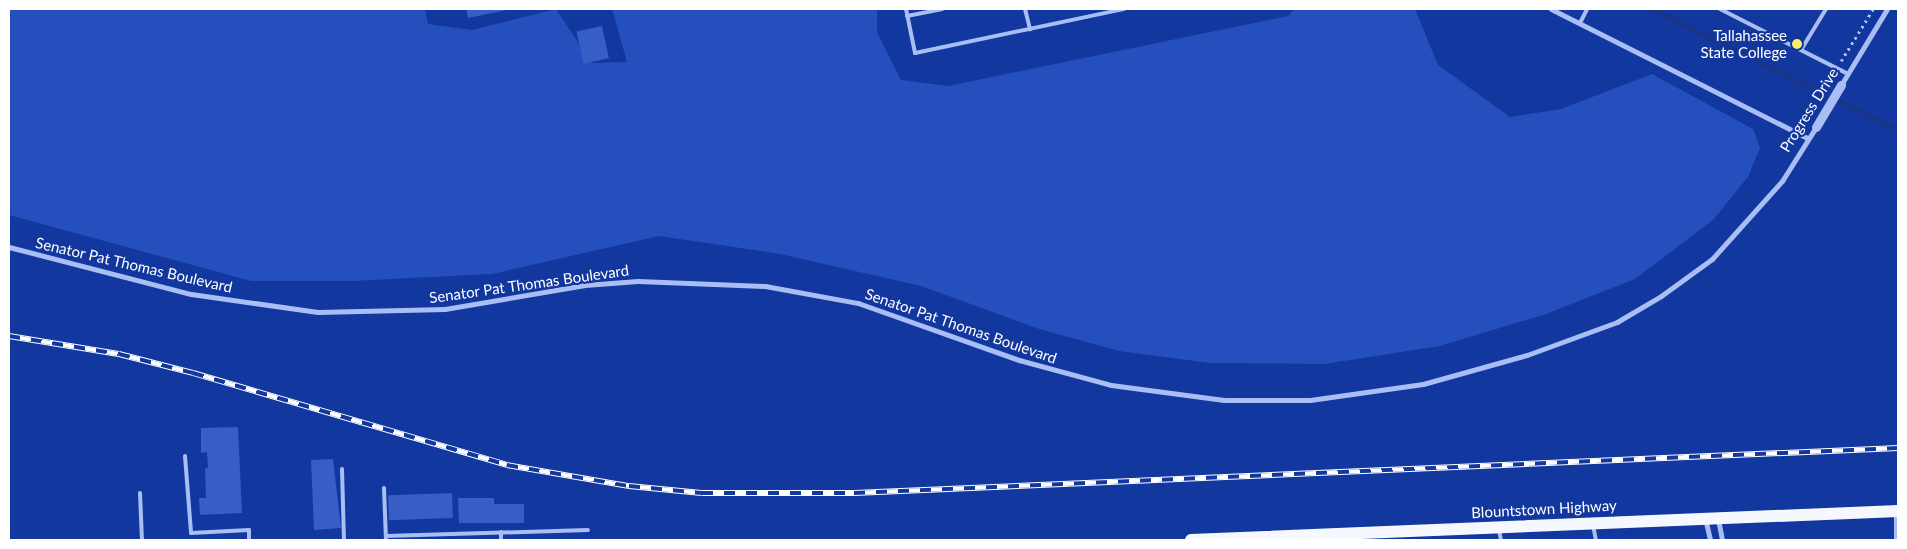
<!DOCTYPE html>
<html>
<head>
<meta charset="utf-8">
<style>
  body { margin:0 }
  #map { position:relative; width:1907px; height:549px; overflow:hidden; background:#12379e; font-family:Lato,sans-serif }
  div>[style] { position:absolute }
  .green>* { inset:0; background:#254fbc }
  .stream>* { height:4px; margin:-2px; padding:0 2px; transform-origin:2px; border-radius:2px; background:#193584 }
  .building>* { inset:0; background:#365ec4; transform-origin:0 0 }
  .path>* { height:2.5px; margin-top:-1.25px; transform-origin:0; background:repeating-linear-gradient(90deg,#a8bef4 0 2.5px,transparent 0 6.5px) }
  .service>* { height:4px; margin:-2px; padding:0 2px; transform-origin:2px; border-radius:2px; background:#a8bef4 }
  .minor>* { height:5px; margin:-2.5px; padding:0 2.5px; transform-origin:2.5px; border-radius:2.5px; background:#a8bef4 }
  .tertiary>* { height:9px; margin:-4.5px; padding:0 4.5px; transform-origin:4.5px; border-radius:4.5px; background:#a8bef4 }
  .primary>* { height:12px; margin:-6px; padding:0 6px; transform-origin:6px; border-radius:6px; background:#f6f8ff }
  .rail>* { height:5.5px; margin-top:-2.75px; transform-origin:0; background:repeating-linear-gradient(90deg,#12379e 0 11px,#fff 0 22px); box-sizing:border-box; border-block:1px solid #fff }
  .dots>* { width:14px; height:14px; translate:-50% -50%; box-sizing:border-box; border:2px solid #12379e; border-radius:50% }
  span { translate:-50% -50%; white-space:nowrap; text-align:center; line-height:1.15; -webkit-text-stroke:4.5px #12379e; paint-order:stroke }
  .poi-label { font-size:15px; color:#fff }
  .right { translate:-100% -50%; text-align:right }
  .street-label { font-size:15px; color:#fff }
  .frame { position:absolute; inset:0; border:10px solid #fff; pointer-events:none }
</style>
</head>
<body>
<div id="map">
  <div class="green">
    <div style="clip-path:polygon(9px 9px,425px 9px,428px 24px,472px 30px,556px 9px,592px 63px,627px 62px,612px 9px,877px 9px,877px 32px,901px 80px,948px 86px,1288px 16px,1295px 9px,1415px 9px,1438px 65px,1510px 117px,1561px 109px,1652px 74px,1753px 129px,1760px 148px,1748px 177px,1713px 220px,1635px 279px,1546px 314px,1440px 346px,1324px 364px,1210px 363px,1119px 351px,1039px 329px,921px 286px,780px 254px,659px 236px,492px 274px,353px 281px,251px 281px,9px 215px)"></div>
  </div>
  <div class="stream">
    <div style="left:1651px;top:9px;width:275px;rotate:26.1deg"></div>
  </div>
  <div class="building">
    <div style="clip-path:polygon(466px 9px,507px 9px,507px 10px,468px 18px)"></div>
    <div style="left:602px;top:26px;width:33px;height:26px;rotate:78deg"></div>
    <div style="clip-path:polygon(238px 427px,242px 513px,200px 515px,199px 498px,206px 498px,205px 468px,208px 468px,207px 452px,201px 453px,201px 428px)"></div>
    <div style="clip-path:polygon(333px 459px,341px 528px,314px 530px,311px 460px)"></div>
    <div style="left:452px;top:493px;width:25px;height:64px;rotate:88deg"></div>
    <div style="clip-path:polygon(458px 498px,494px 498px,494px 504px,524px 504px,524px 523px,459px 523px)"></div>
  </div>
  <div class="path">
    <div style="left:1841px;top:61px;width:61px;rotate:-58.4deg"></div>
  </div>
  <div class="service">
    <div style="left:906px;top:9px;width:45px;rotate:78.4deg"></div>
    <div style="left:915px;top:53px;width:214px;rotate:-11.9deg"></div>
    <div style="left:1025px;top:9px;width:21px;rotate:76deg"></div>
    <div style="left:1720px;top:9px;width:144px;rotate:26.9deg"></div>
    <div style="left:907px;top:16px;width:36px;rotate:-11deg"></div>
    <div style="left:1580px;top:23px;width:16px;rotate:-63deg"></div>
    <div style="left:1801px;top:50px;width:48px;rotate:-58.6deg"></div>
    <div style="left:185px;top:456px;width:77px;rotate:85.5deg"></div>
    <div style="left:191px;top:533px;width:58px;rotate:-3deg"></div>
    <div style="left:249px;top:530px;width:10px;rotate:90deg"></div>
    <div style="left:342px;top:469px;width:71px;rotate:88.4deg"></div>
    <div style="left:384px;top:488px;width:52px;rotate:87.8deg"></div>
    <div style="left:140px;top:493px;width:47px;rotate:87.6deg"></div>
    <div style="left:1896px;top:513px;width:27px;rotate:90deg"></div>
    <div style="left:1593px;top:525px;width:15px;rotate:79deg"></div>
    <div style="left:1499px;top:530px;width:10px;rotate:79deg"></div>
    <div style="left:386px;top:536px;width:202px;rotate:-1.7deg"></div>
    <div style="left:501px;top:540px;width:8px;rotate:-90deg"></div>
  </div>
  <div class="minor">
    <div style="left:1551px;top:9px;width:288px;rotate:26.7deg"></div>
    <div style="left:1841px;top:85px;width:89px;rotate:-58.8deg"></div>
    <div style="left:9px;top:247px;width:188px;rotate:14.5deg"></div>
    <div style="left:191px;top:294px;width:128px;rotate:8.1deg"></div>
    <div style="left:318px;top:312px;width:127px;rotate:-1.4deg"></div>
    <div style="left:445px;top:309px;width:142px;rotate:-9.7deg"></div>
    <div style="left:585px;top:285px;width:53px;rotate:-4.3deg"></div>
    <div style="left:638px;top:281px;width:127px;rotate:2.3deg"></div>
    <div style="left:765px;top:286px;width:95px;rotate:10.4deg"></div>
    <div style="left:858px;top:303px;width:171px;rotate:19.5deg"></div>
    <div style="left:1019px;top:360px;width:95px;rotate:15.2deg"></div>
    <div style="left:1111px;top:385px;width:114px;rotate:7.6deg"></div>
    <div style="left:1224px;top:400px;width:86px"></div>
    <div style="left:1310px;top:400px;width:114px;rotate:-8.1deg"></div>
    <div style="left:1423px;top:384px;width:108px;rotate:-15.6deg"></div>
    <div style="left:1527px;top:355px;width:96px;rotate:-20.1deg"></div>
    <div style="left:1617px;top:322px;width:51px;rotate:-30.6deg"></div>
    <div style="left:1661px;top:296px;width:63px;rotate:-36deg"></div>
    <div style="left:1712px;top:259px;width:105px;rotate:-48.1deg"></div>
    <div style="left:1782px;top:181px;width:64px;rotate:-57.8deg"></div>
    <div style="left:1705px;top:518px;width:23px;rotate:77deg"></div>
    <div style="left:1718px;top:519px;width:21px;rotate:79deg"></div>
  </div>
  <div class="tertiary">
    <div style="left:1816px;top:127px;width:49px;rotate:-59.2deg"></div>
  </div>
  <div class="primary">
    <div style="left:1191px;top:540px;width:708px;rotate:-2.35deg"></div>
  </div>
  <div class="rail">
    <div style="left:9px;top:336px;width:111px;rotate:9.3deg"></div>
    <div style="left:119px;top:354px;width:76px;rotate:14.4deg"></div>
    <div style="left:193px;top:373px;width:327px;rotate:16.3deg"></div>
    <div style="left:507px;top:465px;width:124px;rotate:9.8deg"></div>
    <div style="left:629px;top:486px;width:73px;rotate:5.5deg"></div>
    <div style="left:702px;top:493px;width:152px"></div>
    <div style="left:854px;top:493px;width:1045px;rotate:-2.47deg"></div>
  </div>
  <div class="dots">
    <div style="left:1797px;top:44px;background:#ffed6c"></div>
  </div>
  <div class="poi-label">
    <span class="right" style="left:1787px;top:44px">Tallahassee<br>State College</span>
  </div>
  <div class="street-label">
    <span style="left:1809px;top:110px;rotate:-58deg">Progress Drive</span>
    <span style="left:134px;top:265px;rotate:13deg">Senator Pat Thomas Boulevard</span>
    <span style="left:529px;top:284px;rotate:-8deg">Senator Pat Thomas Boulevard</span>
    <span style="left:961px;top:326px;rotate:19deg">Senator Pat Thomas Boulevard</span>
    <span style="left:1544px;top:509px;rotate:-3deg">Blountstown Highway</span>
  </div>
  <div class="frame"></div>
</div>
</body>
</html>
